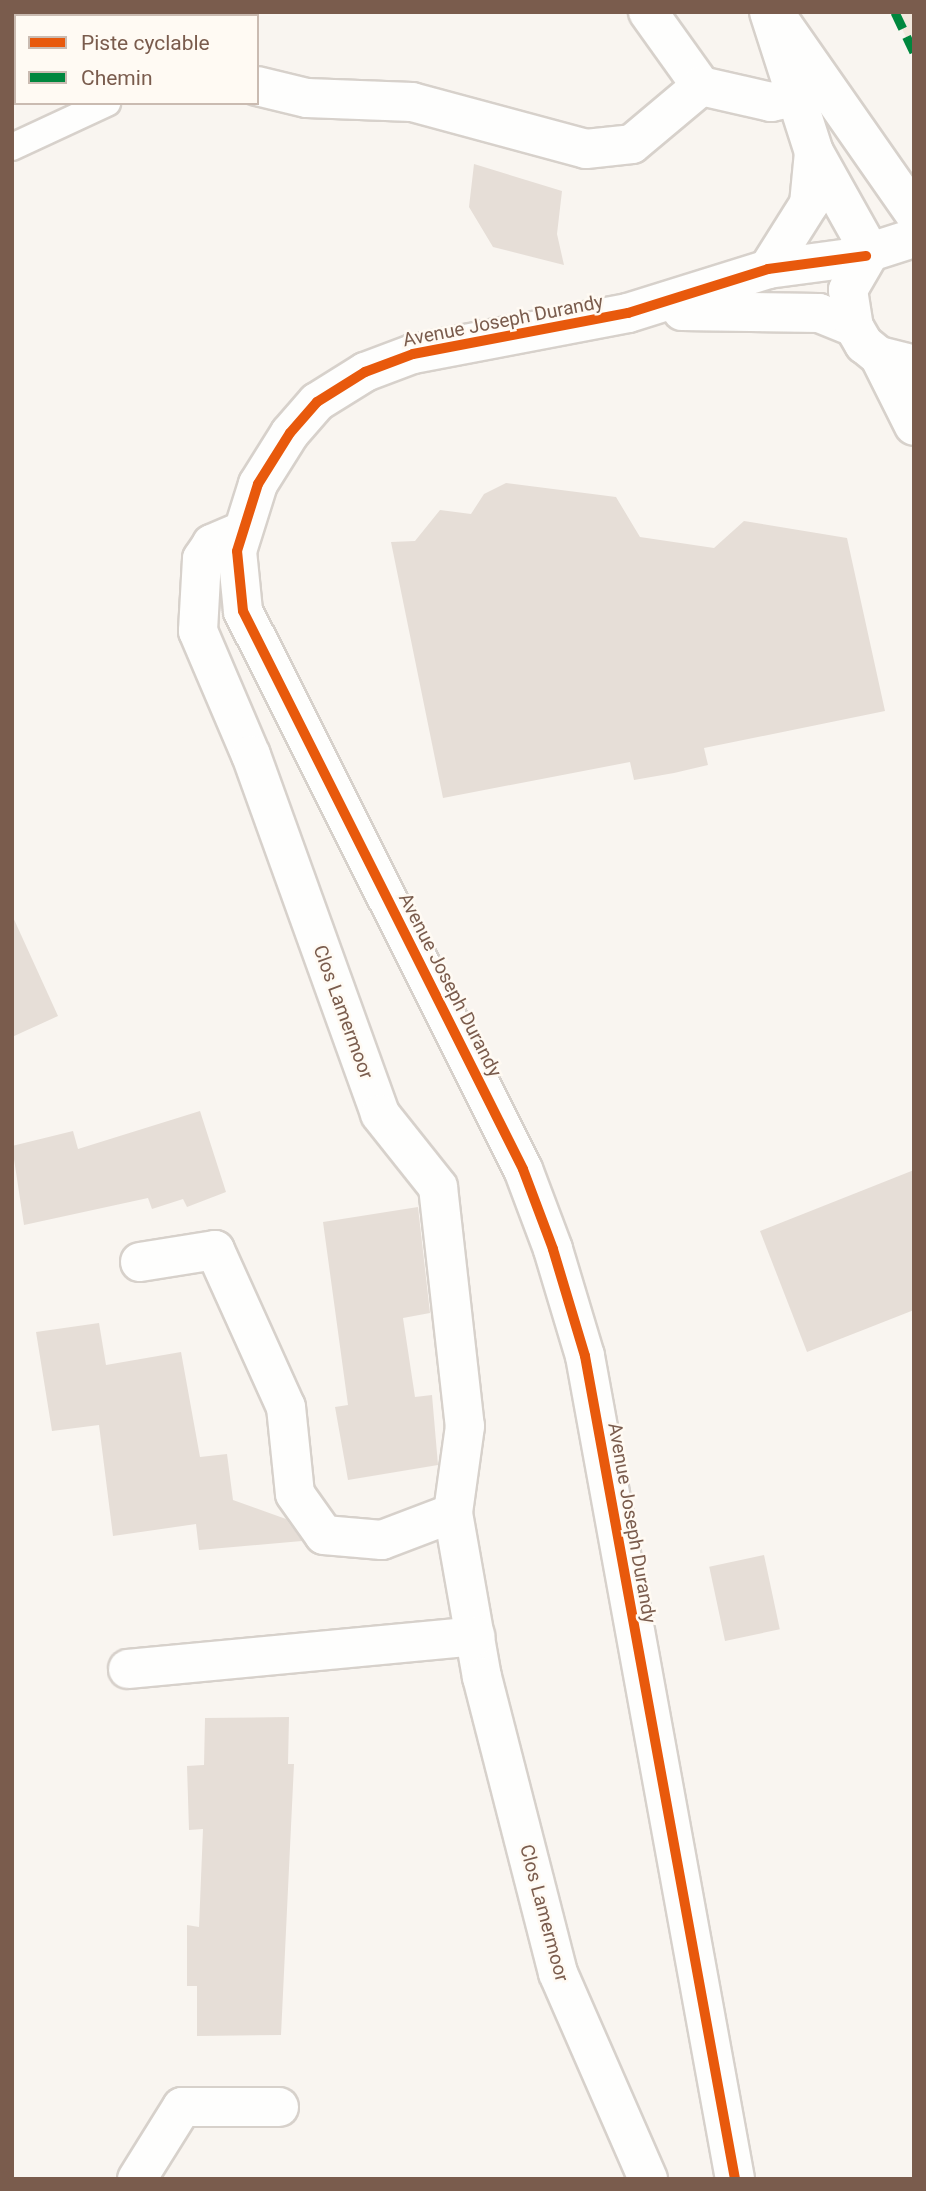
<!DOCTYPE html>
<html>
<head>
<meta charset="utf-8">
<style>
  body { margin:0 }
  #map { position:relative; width:926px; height:2191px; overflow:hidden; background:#f9f5f0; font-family:Roboto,sans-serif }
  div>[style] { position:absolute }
  .residential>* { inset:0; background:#f2e8de }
  .building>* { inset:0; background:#e6ded7; transform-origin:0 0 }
  .roads { filter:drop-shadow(2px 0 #d7d1cb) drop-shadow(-2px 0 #d7d1cb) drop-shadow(0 2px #d7d1cb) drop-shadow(0 -2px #d7d1cb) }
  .service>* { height:26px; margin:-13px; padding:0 13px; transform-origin:13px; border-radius:13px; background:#fefefd }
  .minor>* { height:38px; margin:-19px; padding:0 19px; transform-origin:19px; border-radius:19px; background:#fefefd }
  .tertiary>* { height:38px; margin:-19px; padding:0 19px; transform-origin:19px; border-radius:19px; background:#fefefd }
  .secondary>* { height:38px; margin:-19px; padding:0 19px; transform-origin:19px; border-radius:19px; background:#fefefd }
  .quiet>* { height:9px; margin-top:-4.5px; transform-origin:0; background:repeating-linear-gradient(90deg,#00873e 0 18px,transparent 0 27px) }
  .cycleway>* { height:10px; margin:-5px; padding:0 5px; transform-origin:5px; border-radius:5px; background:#e8590c }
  span { translate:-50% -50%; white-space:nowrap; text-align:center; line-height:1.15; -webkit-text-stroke:5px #fffaf3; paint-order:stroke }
  .street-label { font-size:19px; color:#7a5c4d }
  .frame { position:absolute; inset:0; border:14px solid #7a5c4d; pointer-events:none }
  .legend { position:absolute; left:14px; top:14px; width:245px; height:91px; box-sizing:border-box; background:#fffaf3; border:2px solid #cabbb1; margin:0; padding:9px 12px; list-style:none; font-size:21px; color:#7a5c4d }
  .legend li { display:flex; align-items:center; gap:14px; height:35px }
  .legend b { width:35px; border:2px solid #cabbb1 }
</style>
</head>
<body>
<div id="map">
  <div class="residential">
    <div style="clip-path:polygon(894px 12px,914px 12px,914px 54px)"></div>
  </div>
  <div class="building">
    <div style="clip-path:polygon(474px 164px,562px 191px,557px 234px,564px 265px,493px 247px,469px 207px)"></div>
    <div style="clip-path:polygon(506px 483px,616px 497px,640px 537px,714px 548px,744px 521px,847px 538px,885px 711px,704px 748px,708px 765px,674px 773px,634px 780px,630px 762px,443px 798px,391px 542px,415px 541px,440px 510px,471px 514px,484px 494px)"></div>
    <div style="clip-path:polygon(12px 915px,58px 1016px,12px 1037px)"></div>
    <div style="clip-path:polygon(200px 1111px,226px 1192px,187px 1207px,183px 1199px,152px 1209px,148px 1198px,24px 1225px,12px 1146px,73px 1131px,78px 1149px)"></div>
    <div style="clip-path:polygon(914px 1170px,914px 1310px,807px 1352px,760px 1231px)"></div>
    <div style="clip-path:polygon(418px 1207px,430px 1313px,403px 1318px,415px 1397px,432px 1395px,438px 1465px,348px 1480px,335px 1407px,348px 1405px,323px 1222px)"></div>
    <div style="clip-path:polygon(99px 1323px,106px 1365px,181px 1352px,200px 1457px,227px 1454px,233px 1500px,286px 1519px,302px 1541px,199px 1550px,196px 1524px,113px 1536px,99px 1425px,52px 1431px,36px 1332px)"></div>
    <div style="left:764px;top:1555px;width:76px;height:56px;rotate:78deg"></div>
    <div style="clip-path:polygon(289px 1717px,288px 1764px,294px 1764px,281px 2035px,197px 2036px,197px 1986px,187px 1986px,187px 1925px,199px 1927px,203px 1829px,189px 1830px,187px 1766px,204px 1765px,205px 1718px)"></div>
  </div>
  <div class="roads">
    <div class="service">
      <div style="left:29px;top:12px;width:18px;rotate:13deg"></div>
      <div style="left:12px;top:147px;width:105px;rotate:-24.9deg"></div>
    </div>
    <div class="minor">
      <div style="left:648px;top:12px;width:91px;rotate:54.4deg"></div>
      <div style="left:12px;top:41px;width:4px;rotate:-14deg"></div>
      <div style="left:257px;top:86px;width:51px;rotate:13.5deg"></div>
      <div style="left:307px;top:98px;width:105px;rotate:2.2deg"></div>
      <div style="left:412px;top:102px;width:180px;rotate:15.1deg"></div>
      <div style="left:586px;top:149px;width:46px;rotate:-6.2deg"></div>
      <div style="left:632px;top:144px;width:90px;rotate:-40deg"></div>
      <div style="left:701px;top:86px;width:72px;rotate:12.9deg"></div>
      <div style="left:771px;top:102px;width:25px;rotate:-12deg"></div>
      <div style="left:242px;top:531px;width:33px;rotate:157deg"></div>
      <div style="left:212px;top:544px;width:18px;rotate:124deg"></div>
      <div style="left:202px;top:559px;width:72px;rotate:93.2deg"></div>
      <div style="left:198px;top:631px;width:135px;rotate:66.9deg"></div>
      <div style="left:251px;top:755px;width:381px;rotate:70.2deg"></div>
      <div style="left:380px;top:1114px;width:93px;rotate:51.5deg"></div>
      <div style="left:438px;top:1187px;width:241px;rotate:83.6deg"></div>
      <div style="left:465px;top:1426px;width:88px;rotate:97.9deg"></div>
      <div style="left:453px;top:1513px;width:167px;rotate:80deg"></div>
      <div style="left:482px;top:1677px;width:306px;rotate:75.6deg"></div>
      <div style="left:558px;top:1973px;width:225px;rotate:66.4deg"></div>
      <div style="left:140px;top:1262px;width:76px;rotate:-9.1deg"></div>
      <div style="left:215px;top:1250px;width:172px;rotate:65.7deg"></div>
      <div style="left:286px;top:1407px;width:87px;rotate:84.1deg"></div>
      <div style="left:295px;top:1494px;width:50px;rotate:54.7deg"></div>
      <div style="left:324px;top:1535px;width:58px;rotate:4.9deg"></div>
      <div style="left:382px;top:1540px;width:76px;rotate:-20.8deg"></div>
      <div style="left:128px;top:1669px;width:349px;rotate:-5.4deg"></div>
      <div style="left:137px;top:2179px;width:85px;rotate:-58deg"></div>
      <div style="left:182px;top:2107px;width:97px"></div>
    </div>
    <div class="tertiary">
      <div style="left:682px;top:311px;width:137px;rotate:0.8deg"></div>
      <div style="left:819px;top:313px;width:38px;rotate:22deg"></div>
      <div style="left:735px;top:2179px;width:837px;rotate:-100.33deg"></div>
      <div style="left:585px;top:1356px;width:112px;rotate:-106.7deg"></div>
      <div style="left:553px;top:1249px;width:85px;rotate:-110.6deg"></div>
      <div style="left:523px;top:1169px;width:624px;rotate:-116.65deg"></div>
      <div style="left:243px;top:611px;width:60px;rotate:-95.7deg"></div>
      <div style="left:237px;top:551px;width:70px;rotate:-72.6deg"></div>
      <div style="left:258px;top:484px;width:60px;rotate:-57.9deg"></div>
      <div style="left:290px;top:433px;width:41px;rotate:-48.9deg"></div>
      <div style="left:317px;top:402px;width:57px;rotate:-32deg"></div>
      <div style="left:365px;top:372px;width:51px;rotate:-20.6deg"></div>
      <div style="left:413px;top:354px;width:219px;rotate:-10.8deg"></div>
      <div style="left:628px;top:313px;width:147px;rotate:-17.4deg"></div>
      <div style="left:768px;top:269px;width:99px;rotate:-7.6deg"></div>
    </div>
    <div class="secondary">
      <div style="left:769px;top:12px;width:147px;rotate:72.2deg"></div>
      <div style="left:814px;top:152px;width:115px;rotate:60.8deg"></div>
      <div style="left:783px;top:25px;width:229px;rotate:55.1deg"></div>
      <div style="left:914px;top:238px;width:46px;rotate:162.3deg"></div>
      <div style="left:870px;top:252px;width:44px;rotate:120.1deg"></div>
      <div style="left:848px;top:290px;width:37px;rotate:81deg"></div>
      <div style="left:854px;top:327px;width:20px;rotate:60deg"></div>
      <div style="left:864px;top:344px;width:19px;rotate:39deg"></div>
      <div style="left:879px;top:356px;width:36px;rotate:14deg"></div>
      <div style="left:768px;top:269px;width:77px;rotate:-57.8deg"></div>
      <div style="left:809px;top:204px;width:52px;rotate:-84.5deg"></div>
      <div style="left:879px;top:356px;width:78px;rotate:63.4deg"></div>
    </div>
  </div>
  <div class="quiet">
    <div style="left:895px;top:12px;width:44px;rotate:64.6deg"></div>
  </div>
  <div class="cycleway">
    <div style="left:735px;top:2179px;width:837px;rotate:-100.33deg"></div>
    <div style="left:585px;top:1356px;width:112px;rotate:-106.7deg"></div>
    <div style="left:553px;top:1249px;width:85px;rotate:-110.6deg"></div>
    <div style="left:523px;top:1169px;width:624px;rotate:-116.65deg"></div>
    <div style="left:243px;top:611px;width:60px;rotate:-95.7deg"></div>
    <div style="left:237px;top:551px;width:70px;rotate:-72.6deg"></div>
    <div style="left:258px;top:484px;width:60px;rotate:-57.9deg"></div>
    <div style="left:290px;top:433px;width:41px;rotate:-48.9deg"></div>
    <div style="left:317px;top:402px;width:57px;rotate:-32deg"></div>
    <div style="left:365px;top:372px;width:51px;rotate:-20.6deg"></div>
    <div style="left:413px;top:354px;width:219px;rotate:-10.8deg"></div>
    <div style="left:628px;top:313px;width:147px;rotate:-17.4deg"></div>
    <div style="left:768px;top:269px;width:99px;rotate:-7.6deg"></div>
  </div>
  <div class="street-label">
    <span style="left:503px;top:321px;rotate:-11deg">Avenue Joseph Durandy</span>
    <span style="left:450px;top:985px;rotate:63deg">Avenue Joseph Durandy</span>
    <span style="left:343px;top:1012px;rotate:70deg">Clos Lamermoor</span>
    <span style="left:632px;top:1523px;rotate:80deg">Avenue Joseph Durandy</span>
    <span style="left:544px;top:1913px;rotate:75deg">Clos Lamermoor</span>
  </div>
  <div class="frame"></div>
  <ul class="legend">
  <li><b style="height:9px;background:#e8590c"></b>Piste cyclable</li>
  <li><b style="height:9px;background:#00873e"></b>Chemin</li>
  </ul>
</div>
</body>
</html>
